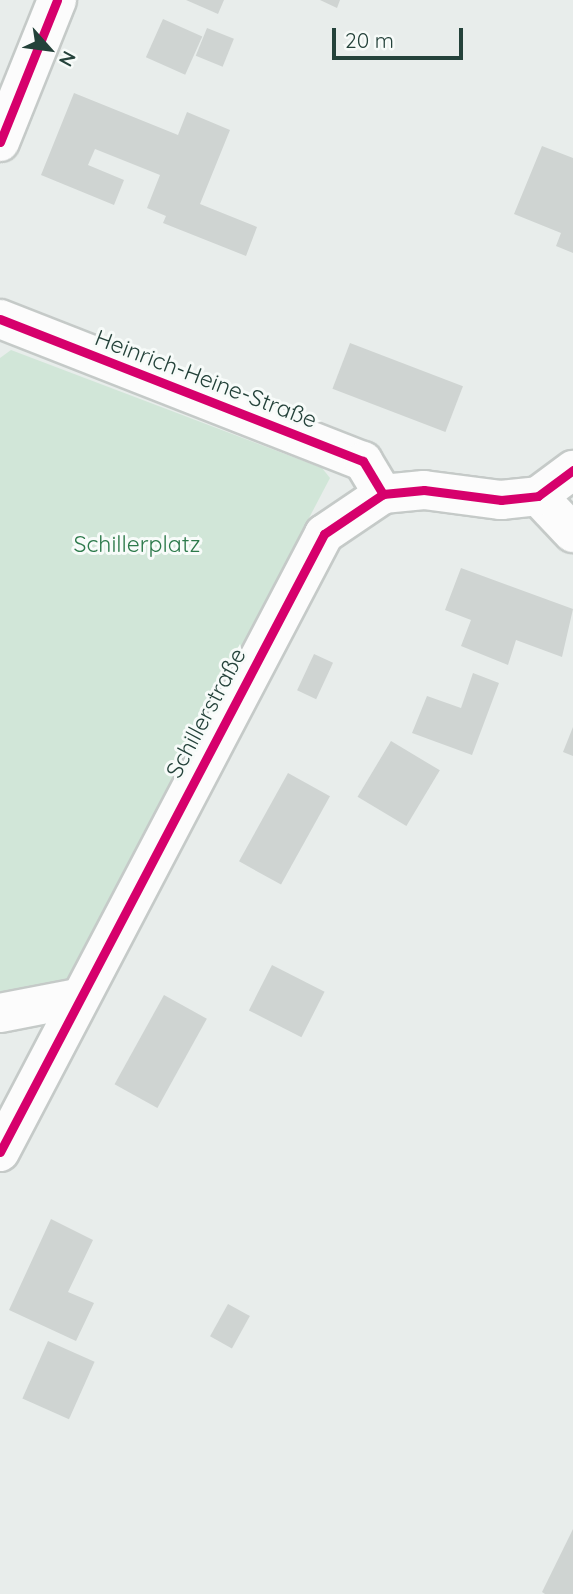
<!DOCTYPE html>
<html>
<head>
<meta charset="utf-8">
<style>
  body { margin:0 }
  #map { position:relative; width:573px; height:1594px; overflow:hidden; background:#e8edeb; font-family:Quicksand,sans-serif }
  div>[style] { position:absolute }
  .green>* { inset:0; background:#d1e6d8 }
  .building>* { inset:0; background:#cfd4d2; transform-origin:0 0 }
  .roads { filter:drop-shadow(2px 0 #c5cac8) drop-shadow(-2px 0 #c5cac8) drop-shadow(0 2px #c5cac8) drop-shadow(0 -2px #c5cac8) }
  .street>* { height:38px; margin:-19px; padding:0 19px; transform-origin:19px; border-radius:19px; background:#fcfcfc }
  .secondary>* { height:38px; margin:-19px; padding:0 19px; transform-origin:19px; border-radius:19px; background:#fcfcfc }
  .cycleway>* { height:9px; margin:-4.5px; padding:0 4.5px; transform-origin:4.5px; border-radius:4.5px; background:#d6006c }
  span { translate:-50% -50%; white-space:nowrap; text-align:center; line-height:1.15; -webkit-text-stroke:6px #f7fbf9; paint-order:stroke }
  .street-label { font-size:23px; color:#24423a }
  .park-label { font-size:23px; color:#2d7a4b }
  .north { position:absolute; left:14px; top:14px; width:70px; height:70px; -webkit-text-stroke:5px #f7fbf9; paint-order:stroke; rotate:118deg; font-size:19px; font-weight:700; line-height:28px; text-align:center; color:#24423a }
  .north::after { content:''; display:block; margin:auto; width:24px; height:32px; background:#24423a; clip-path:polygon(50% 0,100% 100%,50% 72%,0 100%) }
  .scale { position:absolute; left:332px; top:28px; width:131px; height:32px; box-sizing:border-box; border:4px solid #24423a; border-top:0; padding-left:9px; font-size:21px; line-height:24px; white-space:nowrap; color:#24423a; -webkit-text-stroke:5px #f7fbf9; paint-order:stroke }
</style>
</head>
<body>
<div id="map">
  <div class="green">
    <div style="clip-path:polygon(11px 350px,322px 468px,330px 478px,65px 983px,0 996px,0 358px)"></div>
  </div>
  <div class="building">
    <div style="clip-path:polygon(186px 0,224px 0,218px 14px)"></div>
    <div style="clip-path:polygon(320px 0,340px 0,337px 8px)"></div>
    <div style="left:163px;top:19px;width:43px;height:42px;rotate:24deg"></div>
    <div style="left:207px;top:28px;width:29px;height:30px;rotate:22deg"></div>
    <div style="clip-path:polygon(74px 93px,178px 135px,187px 112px,230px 130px,200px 204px,257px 227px,246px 256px,163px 223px,166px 216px,147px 208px,160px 175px,95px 149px,88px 165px,124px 180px,114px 205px,41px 175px)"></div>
    <div style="clip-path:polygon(542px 146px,573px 158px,573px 253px,556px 246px,561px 233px,514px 214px)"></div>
    <div style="left:350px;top:343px;width:121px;height:49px;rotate:21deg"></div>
    <div style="clip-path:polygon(461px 568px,573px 609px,562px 657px,516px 640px,508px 665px,461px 646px,471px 620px,445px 610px)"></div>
    <div style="left:314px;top:654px;width:21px;height:40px;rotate:25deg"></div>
    <div style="clip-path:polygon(473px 673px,499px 683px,472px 755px,412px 733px,427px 696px,461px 708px)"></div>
    <div style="clip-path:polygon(573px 727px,573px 756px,563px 752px)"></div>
    <div style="left:391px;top:741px;width:57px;height:65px;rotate:31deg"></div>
    <div style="left:288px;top:773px;width:48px;height:101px;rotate:29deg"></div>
    <div style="left:272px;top:965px;width:59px;height:51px;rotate:27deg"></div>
    <div style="left:164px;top:995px;width:49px;height:102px;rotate:29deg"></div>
    <div style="clip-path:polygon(51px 1219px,93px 1240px,68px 1292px,94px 1303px,76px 1341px,9px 1310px)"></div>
    <div style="left:228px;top:1304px;width:25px;height:37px;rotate:29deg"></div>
    <div style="left:48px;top:1341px;width:51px;height:63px;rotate:24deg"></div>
    <div style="clip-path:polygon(573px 1529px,573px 1594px,545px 1594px,542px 1592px)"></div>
  </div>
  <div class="roads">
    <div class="street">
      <div style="left:0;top:142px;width:153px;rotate:-68.1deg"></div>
      <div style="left:0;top:319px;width:390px;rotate:21.4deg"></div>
      <div style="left:363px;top:461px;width:39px;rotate:59deg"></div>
      <div style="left:538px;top:496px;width:51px;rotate:46.6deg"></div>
      <div style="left:0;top:1013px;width:78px;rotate:-11deg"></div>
    </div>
    <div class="secondary">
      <div style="left:0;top:1152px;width:698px;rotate:-62.33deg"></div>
      <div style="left:324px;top:534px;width:71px;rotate:-34.1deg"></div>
      <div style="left:383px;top:494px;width:41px;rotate:-5.6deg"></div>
      <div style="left:424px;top:490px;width:78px;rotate:7.4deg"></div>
      <div style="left:501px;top:500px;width:37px;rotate:-6deg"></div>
      <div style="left:538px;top:496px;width:44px;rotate:-36.6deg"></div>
    </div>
  </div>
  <div class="cycleway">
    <div style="left:0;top:142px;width:153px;rotate:-68.1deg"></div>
    <div style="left:0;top:319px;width:390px;rotate:21.4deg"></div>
    <div style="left:363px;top:461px;width:39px;rotate:59deg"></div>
    <div style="left:0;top:1152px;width:698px;rotate:-62.33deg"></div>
    <div style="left:324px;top:534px;width:71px;rotate:-34.1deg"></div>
    <div style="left:383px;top:494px;width:41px;rotate:-5.6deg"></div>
    <div style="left:424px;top:490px;width:78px;rotate:7.4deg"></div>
    <div style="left:501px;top:500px;width:37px;rotate:-6deg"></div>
    <div style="left:538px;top:496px;width:44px;rotate:-36.6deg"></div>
  </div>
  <div class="street-label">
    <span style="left:206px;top:379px;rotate:21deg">Heinrich-Heine-Straße</span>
    <span style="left:206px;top:713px;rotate:-62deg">Schillerstraße</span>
  </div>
  <div class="park-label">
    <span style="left:137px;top:544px">Schillerplatz</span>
  </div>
  <div class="north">N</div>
  <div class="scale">20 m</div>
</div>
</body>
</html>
